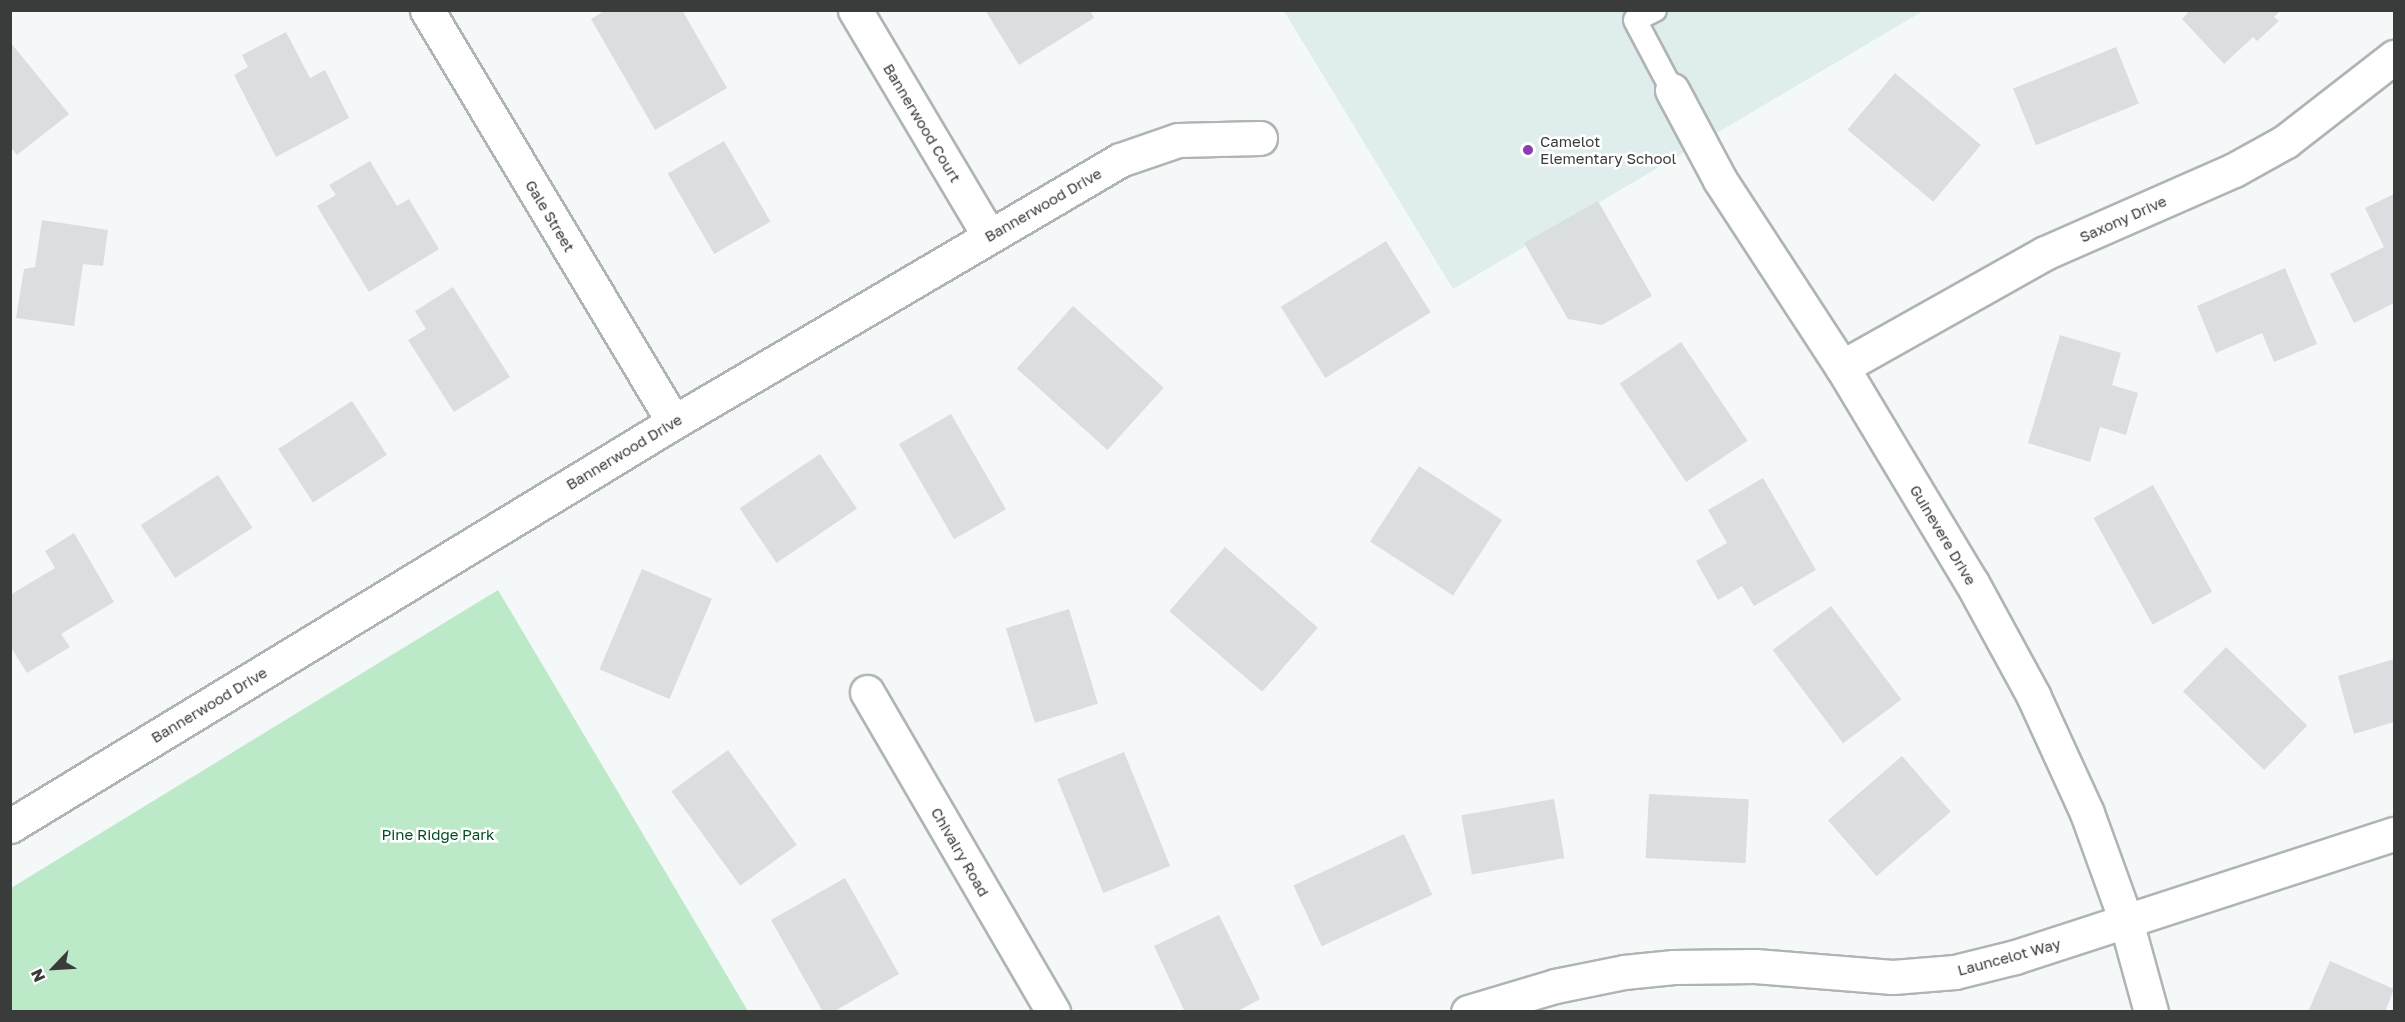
<!DOCTYPE html>
<html>
<head>
<meta charset="utf-8">
<style>
  body { margin:0 }
  #map { position:relative; width:2405px; height:1022px; overflow:hidden; background:#f4f8f8; font-family:"Golos Text",sans-serif }
  div>[style] { position:absolute }
  .built>* { inset:0; background:#dfeded }
  .green>* { inset:0; background:#bce9c7 }
  .building>* { inset:0; background:#dbdee0; transform-origin:0 0 }
  .roads { filter:drop-shadow(2px 0 #b0b4b4) drop-shadow(-2px 0 #b0b4b4) drop-shadow(0 2px #b0b4b4) drop-shadow(0 -2px #b0b4b4) }
  .service>* { height:22px; margin:-11px; padding:0 11px; transform-origin:11px; border-radius:11px; background:#fff }
  .minor>* { height:33px; margin:-16.5px; padding:0 16.5px; transform-origin:16.5px; border-radius:16.5px; background:#fff }
  .dots>* { width:16px; height:16px; translate:-50% -50%; box-sizing:border-box; border:3px solid #fff; border-radius:50% }
  span { translate:-50% -50%; white-space:nowrap; text-align:center; line-height:1.15; -webkit-text-stroke:5px #fff; paint-order:stroke }
  .street-label { font-size:15px; color:#3a3b3b }
  .poi-label { font-size:15px; color:#3a3b3b }
  .left { translate:0 -50%; text-align:left }
  .park-label { font-size:15px; color:#004d24 }
  .frame { position:absolute; inset:0; border:12px solid #3a3b3b; pointer-events:none }
  .north { position:absolute; left:24px; top:938px; width:60px; height:60px; -webkit-text-stroke:4px #fff; paint-order:stroke; rotate:245deg; font-size:16px; font-weight:700; line-height:24px; text-align:center; color:#3a3b3b }
  .north::after { content:''; display:block; margin:auto; width:21px; height:27px; background:#3a3b3b; clip-path:polygon(50% 0,100% 100%,50% 72%,0 100%) }
</style>
</head>
<body>
<div id="map">
  <div class="built">
    <div style="clip-path:polygon(1284px 11px,1923px 11px,1453px 289px)"></div>
  </div>
  <div class="green">
    <div style="clip-path:polygon(498px 590px,748px 1011px,11px 1011px,11px 888px)"></div>
  </div>
  <div class="building">
    <div style="clip-path:polygon(606px 10px,682px 10px,727px 88px,655px 130px,591px 19px)"></div>
    <div style="clip-path:polygon(985px 10px,1090px 10px,1094px 18px,1019px 65px)"></div>
    <div style="clip-path:polygon(2190px 10px,2281px 10px,2274px 17px,2279px 21px,2257px 41px,2253px 37px,2224px 64px,2182px 19px)"></div>
    <div style="clip-path:polygon(286px 32px,310px 78px,325px 70px,349px 118px,276px 157px,234px 75px,248px 67px,242px 55px)"></div>
    <div style="clip-path:polygon(10px 42px,69px 114px,17px 155px,10px 147px)"></div>
    <div style="left:2116px;top:47px;width:61px;height:111px;rotate:68deg"></div>
    <div style="left:1895px;top:73px;width:112px;height:74px;rotate:40deg"></div>
    <div style="left:724px;top:141px;width:93px;height:65px;rotate:60deg"></div>
    <div style="clip-path:polygon(370px 161px,397px 206px,409px 199px,439px 249px,369px 292px,317px 206px,336px 195px,329px 185px)"></div>
    <div style="clip-path:polygon(2394px 194px,2394px 303px,2354px 323px,2330px 274px,2384px 247px,2365px 208px)"></div>
    <div style="clip-path:polygon(1598px 201px,1652px 296px,1602px 325px,1568px 319px,1524px 243px)"></div>
    <div style="clip-path:polygon(42px 220px,108px 230px,103px 266px,83px 264px,74px 326px,16px 318px,24px 269px,35px 267px)"></div>
    <div style="left:1386px;top:241px;width:84px;height:124px;rotate:58deg"></div>
    <div style="clip-path:polygon(2285px 268px,2317px 344px,2274px 362px,2262px 333px,2216px 353px,2197px 306px)"></div>
    <div style="clip-path:polygon(453px 287px,510px 377px,454px 412px,408px 340px,426px 329px,415px 311px)"></div>
    <div style="left:1073px;top:306px;width:122px;height:84px;rotate:42deg"></div>
    <div style="clip-path:polygon(2060px 335px,2121px 353px,2112px 385px,2138px 393px,2126px 435px,2100px 427px,2090px 462px,2028px 443px)"></div>
    <div style="left:1681px;top:342px;width:119px;height:74px;rotate:56deg"></div>
    <div style="left:352px;top:401px;width:64px;height:88px;rotate:57deg"></div>
    <div style="left:951px;top:414px;width:110px;height:60px;rotate:60deg"></div>
    <div style="left:820px;top:454px;width:66px;height:97px;rotate:56deg"></div>
    <div style="left:1419px;top:466px;width:99px;height:90px;rotate:33deg"></div>
    <div style="left:218px;top:475px;width:63px;height:92px;rotate:57deg"></div>
    <div style="clip-path:polygon(1763px 478px,1816px 570px,1754px 606px,1742px 586px,1718px 600px,1696px 561px,1727px 543px,1708px 510px)"></div>
    <div style="left:2153px;top:485px;width:122px;height:68px;rotate:61deg"></div>
    <div style="clip-path:polygon(74px 533px,114px 602px,61px 634px,70px 647px,27px 673px,10px 646px,10px 595px,55px 568px,45px 551px)"></div>
    <div style="left:1225px;top:547px;width:123px;height:85px;rotate:41deg"></div>
    <div style="left:642px;top:569px;width:76px;height:109px;rotate:23deg"></div>
    <div style="left:1831px;top:606px;width:117px;height:73px;rotate:53deg"></div>
    <div style="left:1069px;top:609px;width:99px;height:66px;rotate:73deg"></div>
    <div style="left:2226px;top:647px;width:113px;height:62px;rotate:44deg"></div>
    <div style="clip-path:polygon(2394px 659px,2394px 722px,2354px 734px,2338px 676px)"></div>
    <div style="left:728px;top:750px;width:117px;height:70px;rotate:54deg"></div>
    <div style="left:1124px;top:752px;width:123px;height:72px;rotate:68deg"></div>
    <div style="left:1902px;top:756px;width:74px;height:98px;rotate:49deg"></div>
    <div style="left:1649px;top:794px;width:100px;height:64px;rotate:3deg"></div>
    <div style="left:1554px;top:799px;width:60px;height:94px;rotate:80deg"></div>
    <div style="left:1404px;top:834px;width:67px;height:122px;rotate:65deg"></div>
    <div style="clip-path:polygon(845px 878px,899px 974px,833px 1012px,823px 1012px,771px 920px)"></div>
    <div style="clip-path:polygon(1219px 915px,1260px 999px,1236px 1012px,1185px 1012px,1154px 946px)"></div>
    <div style="clip-path:polygon(2330px 961px,2394px 989px,2385px 1012px,2308px 1012px)"></div>
  </div>
  <div class="roads">
    <div class="service">
      <div style="left:1655px;top:10px;width:22px;rotate:153deg"></div>
      <div style="left:1635px;top:20px;width:79px;rotate:62.1deg"></div>
    </div>
    <div class="minor">
      <div style="left:427px;top:10px;width:480px;rotate:59.1deg"></div>
      <div style="left:855px;top:10px;width:263px;rotate:59.3deg"></div>
      <div style="left:1672px;top:90px;width:102px;rotate:61.9deg"></div>
      <div style="left:1720px;top:180px;width:223px;rotate:56.9deg"></div>
      <div style="left:1842px;top:367px;width:252px;rotate:59deg"></div>
      <div style="left:1972px;top:583px;width:128px;rotate:61.4deg"></div>
      <div style="left:2033px;top:695px;width:130px;rotate:65.4deg"></div>
      <div style="left:2087px;top:813px;width:115px;rotate:70.1deg"></div>
      <div style="left:2126px;top:921px;width:94px;rotate:74.6deg"></div>
      <div style="left:1842px;top:367px;width:233px;rotate:-29.3deg"></div>
      <div style="left:2045px;top:253px;width:206px;rotate:-23.7deg"></div>
      <div style="left:2234px;top:170px;width:60px;rotate:-29.1deg"></div>
      <div style="left:2286px;top:141px;width:137px;rotate:-37.9deg"></div>
      <div style="left:867px;top:692px;width:370px;rotate:59.8deg"></div>
      <div style="left:10px;top:826px;width:777px;rotate:-31.32deg"></div>
      <div style="left:674px;top:422px;width:517px;rotate:-30.43deg"></div>
      <div style="left:1120px;top:160px;width:61px;rotate:-19deg"></div>
      <div style="left:1178px;top:140px;width:82px;rotate:-1.4deg"></div>
      <div style="left:1468px;top:1012px;width:91px;rotate:-16.6deg"></div>
      <div style="left:1555px;top:986px;width:70px;rotate:-11.5deg"></div>
      <div style="left:1624px;top:972px;width:50px;rotate:-5.7deg"></div>
      <div style="left:1674px;top:967px;width:81px;rotate:-0.7deg"></div>
      <div style="left:1755px;top:966px;width:138px;rotate:4.6deg"></div>
      <div style="left:1893px;top:977px;width:62px;rotate:-4.6deg"></div>
      <div style="left:1955px;top:972px;width:62px;rotate:-14deg"></div>
      <div style="left:2015px;top:957px;width:398px;rotate:-18deg"></div>
    </div>
  </div>
  <div class="dots">
    <div style="left:1528px;top:150px;background:#893fb1"></div>
  </div>
  <div class="street-label">
    <span style="left:922px;top:123px;rotate:59deg">Bannerwood Court</span>
    <span style="left:1043px;top:205px;rotate:-30deg">Bannerwood Drive</span>
    <span style="left:550px;top:216px;rotate:59deg">Gale Street</span>
    <span style="left:2123px;top:219px;rotate:-24deg">Saxony Drive</span>
    <span style="left:624px;top:452px;rotate:-31deg">Bannerwood Drive</span>
    <span style="left:1943px;top:535px;rotate:59deg">Guinevere Drive</span>
    <span style="left:209px;top:705px;rotate:-31deg">Bannerwood Drive</span>
    <span style="left:960px;top:852px;rotate:60deg">Chivalry Road</span>
    <span style="left:2009px;top:957px;rotate:-15deg">Launcelot Way</span>
  </div>
  <div class="poi-label">
    <span class="left" style="left:1540px;top:150px">Camelot<br>Elementary School</span>
  </div>
  <div class="park-label">
    <span style="left:438px;top:835px">Pine Ridge Park</span>
  </div>
  <div class="frame"></div>
  <div class="north">N</div>
</div>
</body>
</html>
